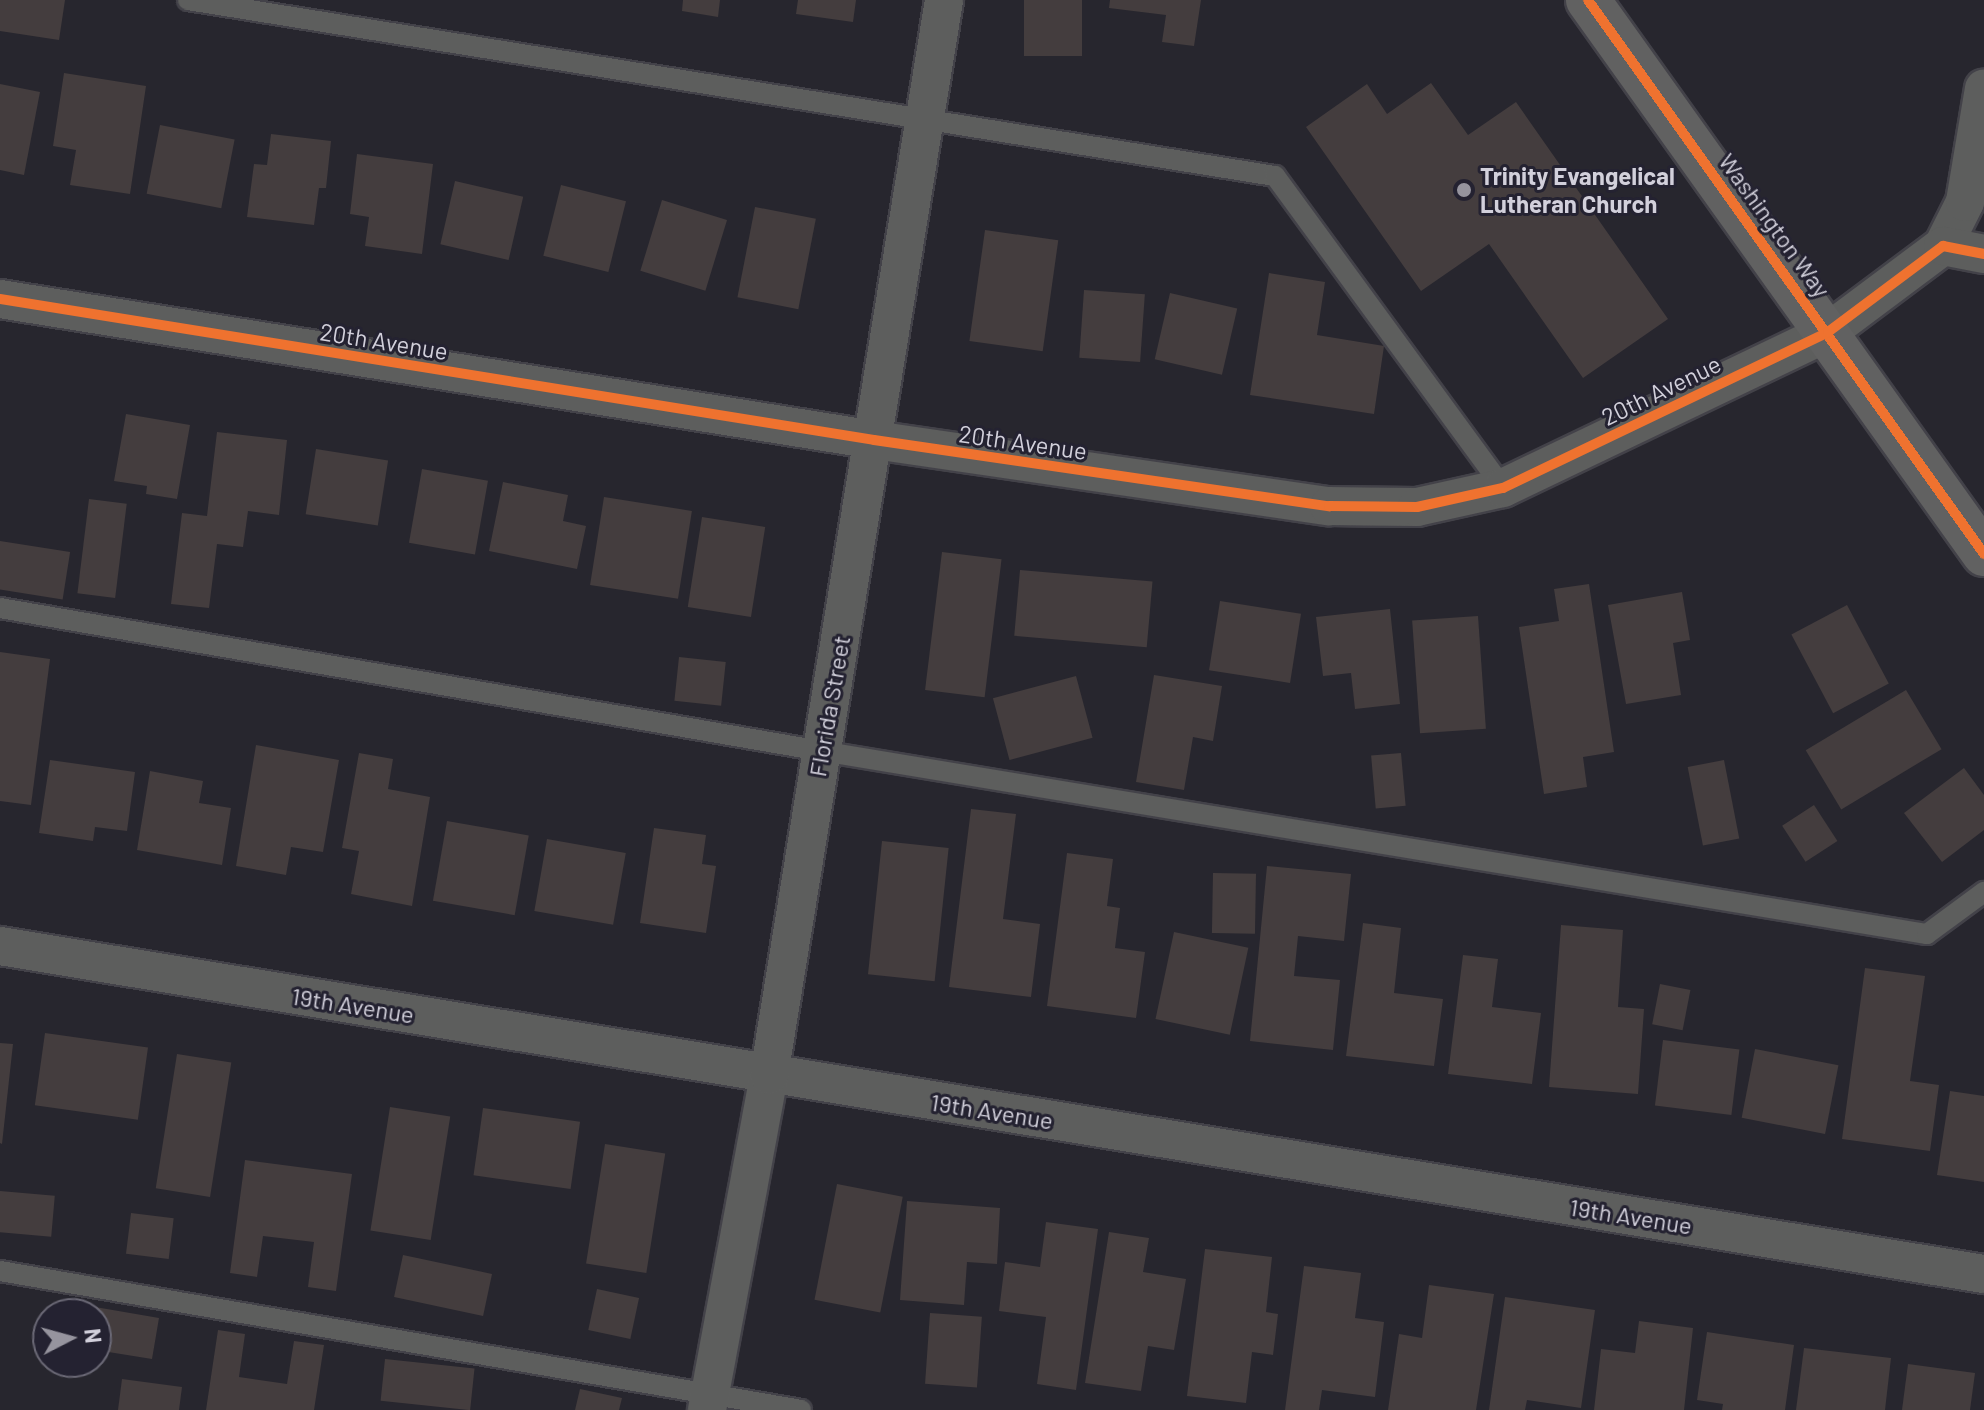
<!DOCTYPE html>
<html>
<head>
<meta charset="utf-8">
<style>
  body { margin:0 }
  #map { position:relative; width:1984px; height:1410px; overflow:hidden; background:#27262e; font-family:Barlow,sans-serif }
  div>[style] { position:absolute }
  .building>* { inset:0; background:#443d3e; transform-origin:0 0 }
  .roads { filter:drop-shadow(2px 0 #434249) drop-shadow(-2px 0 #434249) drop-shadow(0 2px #434249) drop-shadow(0 -2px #434249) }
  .service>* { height:20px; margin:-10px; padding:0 10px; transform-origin:10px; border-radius:10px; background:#5d5e5d }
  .minor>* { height:38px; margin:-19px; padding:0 19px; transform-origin:19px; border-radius:19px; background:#5d5e5d }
  .secondary>* { height:44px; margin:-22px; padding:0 22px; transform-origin:22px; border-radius:22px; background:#616161 }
  .cycleway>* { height:10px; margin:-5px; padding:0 5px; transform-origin:5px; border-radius:5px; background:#ef722f }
  .dots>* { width:22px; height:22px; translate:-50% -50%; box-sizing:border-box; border:4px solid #242231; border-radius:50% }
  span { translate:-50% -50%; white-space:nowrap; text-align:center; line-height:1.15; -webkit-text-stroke:6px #242231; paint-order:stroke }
  .poi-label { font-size:24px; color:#d2d0db; font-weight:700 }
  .left { translate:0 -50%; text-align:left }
  .street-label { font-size:24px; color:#d2d0db }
  .north { position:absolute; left:32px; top:1298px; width:80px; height:80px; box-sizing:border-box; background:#242231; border:2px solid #6a6875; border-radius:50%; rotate:84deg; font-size:22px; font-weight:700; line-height:32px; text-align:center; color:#d2d0db }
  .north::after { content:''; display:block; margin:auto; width:28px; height:36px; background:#96949e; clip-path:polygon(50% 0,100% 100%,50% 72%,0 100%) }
</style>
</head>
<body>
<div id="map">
  <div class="building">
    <div style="clip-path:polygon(0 0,65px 0,59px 40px,0 31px)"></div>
    <div style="clip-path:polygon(683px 0,720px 0,718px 17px,682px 11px)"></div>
    <div style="clip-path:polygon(798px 0,856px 0,853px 22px,796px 14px)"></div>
    <div style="left:1024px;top:0;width:58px;height:56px"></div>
    <div style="clip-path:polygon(1110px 0,1201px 0,1194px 46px,1162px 42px,1166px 15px,1109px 8px)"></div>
    <div style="clip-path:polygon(64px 73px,146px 86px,130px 194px,70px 185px,76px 150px,53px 146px)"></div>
    <div style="clip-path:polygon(1431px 83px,1468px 135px,1516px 102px,1668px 319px,1583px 378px,1489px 244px,1421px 291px,1306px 127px,1367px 84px,1387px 114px)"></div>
    <div style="clip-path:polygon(0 84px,40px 92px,24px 175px,0 170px)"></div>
    <div style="left:160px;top:125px;width:76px;height:70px;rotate:11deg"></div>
    <div style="clip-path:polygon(271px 134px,331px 141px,326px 188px,319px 188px,314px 225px,247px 217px,254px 164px,267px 165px)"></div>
    <div style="clip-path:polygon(357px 154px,433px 164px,422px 254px,365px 246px,369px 217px,350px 214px)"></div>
    <div style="left:455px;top:181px;width:70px;height:65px;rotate:13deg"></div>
    <div style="left:561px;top:185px;width:67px;height:73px;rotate:14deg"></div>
    <div style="left:662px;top:200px;width:68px;height:74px;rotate:17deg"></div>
    <div style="left:755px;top:207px;width:62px;height:92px;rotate:11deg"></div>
    <div style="left:985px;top:230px;width:74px;height:112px;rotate:8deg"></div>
    <div style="clip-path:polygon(1269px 273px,1325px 282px,1317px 335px,1384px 346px,1374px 414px,1250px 395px)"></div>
    <div style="left:1084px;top:290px;width:61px;height:68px;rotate:4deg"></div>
    <div style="left:1170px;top:293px;width:69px;height:68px;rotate:13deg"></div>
    <div style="clip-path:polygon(126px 414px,190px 425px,177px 499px,146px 494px,147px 486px,114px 481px)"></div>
    <div style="clip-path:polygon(217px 432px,287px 440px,279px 515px,248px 511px,243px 547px,217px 544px,209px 608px,171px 604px,182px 513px,207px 516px)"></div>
    <div style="left:316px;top:449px;width:73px;height:66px;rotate:9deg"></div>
    <div style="left:422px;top:469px;width:67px;height:75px;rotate:10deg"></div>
    <div style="clip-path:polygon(503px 482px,568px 495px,563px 521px,586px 526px,577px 569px,489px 551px)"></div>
    <div style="left:604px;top:497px;width:89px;height:89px;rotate:9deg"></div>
    <div style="left:89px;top:499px;width:38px;height:95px;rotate:7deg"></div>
    <div style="left:702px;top:517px;width:64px;height:91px;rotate:9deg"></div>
    <div style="left:0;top:541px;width:71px;height:48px;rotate:9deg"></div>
    <div style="left:942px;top:552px;width:60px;height:139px;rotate:7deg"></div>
    <div style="left:1020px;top:570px;width:133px;height:66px;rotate:5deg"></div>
    <div style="clip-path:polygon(1589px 584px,1614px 752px,1583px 757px,1587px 787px,1544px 794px,1519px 627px,1559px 621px,1554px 589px)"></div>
    <div style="clip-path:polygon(1682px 592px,1690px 640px,1673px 643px,1681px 695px,1626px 704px,1608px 605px)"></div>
    <div style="left:1220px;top:601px;width:82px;height:70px;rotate:9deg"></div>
    <div style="left:1847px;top:605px;width:89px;height:63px;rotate:62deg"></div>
    <div style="clip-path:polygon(1390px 609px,1400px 704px,1355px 709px,1351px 673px,1323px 676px,1316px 617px)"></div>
    <div style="left:1478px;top:616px;width:113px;height:66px;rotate:86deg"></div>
    <div style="clip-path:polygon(0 652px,50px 659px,31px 805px,0 801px)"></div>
    <div style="left:679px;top:657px;width:47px;height:44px;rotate:6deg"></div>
    <div style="clip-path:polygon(1154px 675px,1222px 686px,1213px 741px,1193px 737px,1184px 790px,1136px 782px)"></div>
    <div style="left:1076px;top:676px;width:64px;height:86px;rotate:75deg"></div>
    <div style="left:1906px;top:690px;width:69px;height:117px;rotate:59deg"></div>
    <div style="clip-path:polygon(256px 745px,339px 760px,323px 852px,291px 847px,286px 875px,236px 866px)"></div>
    <div style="clip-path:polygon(359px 753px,393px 759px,388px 789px,430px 797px,412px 906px,351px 894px,359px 851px,342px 848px)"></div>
    <div style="left:1401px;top:753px;width:53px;height:30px;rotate:85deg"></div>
    <div style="clip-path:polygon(50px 760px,135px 772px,127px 831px,95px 827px,93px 841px,39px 833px)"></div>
    <div style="left:1724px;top:760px;width:80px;height:37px;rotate:79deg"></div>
    <div style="clip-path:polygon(1964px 768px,1984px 795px,1984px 830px,1942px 862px,1904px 813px)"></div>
    <div style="clip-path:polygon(150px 771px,203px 781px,199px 803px,231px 808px,222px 865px,137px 850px)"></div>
    <div style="left:1814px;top:805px;width:43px;height:38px;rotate:57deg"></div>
    <div style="clip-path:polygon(971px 809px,1016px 814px,1003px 919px,1040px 924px,1031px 997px,949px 987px)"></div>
    <div style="left:447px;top:821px;width:83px;height:81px;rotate:10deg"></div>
    <div style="clip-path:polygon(654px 828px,706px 835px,702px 864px,716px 866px,706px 933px,640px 923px)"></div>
    <div style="left:547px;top:839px;width:80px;height:73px;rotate:10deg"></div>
    <div style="left:882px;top:841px;width:67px;height:134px;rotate:6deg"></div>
    <div style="clip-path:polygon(1067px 853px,1113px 859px,1107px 906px,1120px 908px,1115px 948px,1145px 952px,1136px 1018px,1047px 1006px)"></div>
    <div style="clip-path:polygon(1267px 866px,1351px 874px,1344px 941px,1298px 936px,1294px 976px,1340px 980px,1333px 1050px,1250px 1041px)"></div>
    <div style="left:1213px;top:873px;width:43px;height:60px;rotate:1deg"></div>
    <div style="clip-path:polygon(1363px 923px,1401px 928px,1394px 993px,1443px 999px,1434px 1066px,1346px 1056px)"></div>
    <div style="clip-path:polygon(1561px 925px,1623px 930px,1618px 1007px,1644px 1009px,1638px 1094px,1549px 1087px)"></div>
    <div style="left:1174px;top:932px;width:76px;height:89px;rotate:12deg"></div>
    <div style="clip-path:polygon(1463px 955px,1498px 959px,1492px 1007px,1541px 1013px,1532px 1084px,1448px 1074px)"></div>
    <div style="clip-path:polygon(1865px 968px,1925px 976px,1910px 1081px,1939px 1085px,1930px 1151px,1842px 1139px)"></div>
    <div style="left:1660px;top:984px;width:31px;height:41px;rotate:11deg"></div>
    <div style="left:45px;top:1033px;width:104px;height:73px;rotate:8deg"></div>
    <div style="left:1663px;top:1040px;width:77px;height:66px;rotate:7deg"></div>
    <div style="clip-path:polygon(0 1043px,13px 1044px,2px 1144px,0 1143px)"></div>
    <div style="left:1755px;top:1049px;width:85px;height:70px;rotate:11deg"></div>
    <div style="left:177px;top:1054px;width:55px;height:136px;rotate:9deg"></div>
    <div style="clip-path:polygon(1950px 1091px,1984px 1096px,1984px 1182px,1937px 1175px)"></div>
    <div style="left:390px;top:1107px;width:61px;height:125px;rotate:9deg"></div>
    <div style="left:483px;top:1108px;width:98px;height:68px;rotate:8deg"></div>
    <div style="left:605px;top:1144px;width:61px;height:121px;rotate:9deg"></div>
    <div style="clip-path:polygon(245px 1160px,352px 1174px,336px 1291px,308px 1287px,314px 1242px,263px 1236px,257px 1277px,230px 1273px)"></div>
    <div style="left:837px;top:1184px;width:67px;height:118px;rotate:11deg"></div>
    <div style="left:0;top:1191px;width:55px;height:41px;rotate:5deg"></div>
    <div style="clip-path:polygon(907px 1201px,1000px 1208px,997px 1264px,967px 1262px,964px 1305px,900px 1300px)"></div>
    <div style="left:131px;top:1213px;width:43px;height:41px;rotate:7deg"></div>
    <div style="clip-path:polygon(1046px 1222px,1098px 1229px,1076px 1390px,1037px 1384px,1046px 1317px,999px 1311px,1005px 1262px,1040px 1267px)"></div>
    <div style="clip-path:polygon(1109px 1232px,1149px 1238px,1143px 1272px,1186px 1279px,1174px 1350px,1148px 1346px,1141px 1391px,1085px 1383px)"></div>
    <div style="clip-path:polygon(1205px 1249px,1272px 1257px,1266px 1312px,1278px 1314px,1273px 1355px,1252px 1352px,1246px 1403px,1187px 1396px)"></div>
    <div style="left:403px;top:1255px;width:91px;height:43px;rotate:12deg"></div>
    <div style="clip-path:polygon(1304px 1266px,1361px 1273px,1355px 1318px,1384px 1322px,1375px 1397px,1322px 1390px,1319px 1410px,1285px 1410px)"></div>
    <div style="clip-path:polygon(1429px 1285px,1494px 1294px,1476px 1410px,1388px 1410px,1399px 1334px,1422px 1338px)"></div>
    <div style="left:597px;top:1289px;width:43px;height:42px;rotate:12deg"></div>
    <div style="clip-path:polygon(1505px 1297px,1595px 1310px,1581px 1408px,1527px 1400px,1525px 1410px,1489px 1410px)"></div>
    <div style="clip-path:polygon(72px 1303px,159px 1318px,152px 1359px,96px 1350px,96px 1314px,70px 1314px)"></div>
    <div style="left:930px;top:1313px;width:52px;height:71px;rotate:4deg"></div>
    <div style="clip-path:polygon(1639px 1321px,1693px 1328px,1684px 1410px,1594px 1410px,1601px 1349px,1635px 1353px)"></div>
    <div style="clip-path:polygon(218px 1330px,245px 1334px,239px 1377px,287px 1384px,294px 1341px,324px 1345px,314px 1410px,206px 1410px)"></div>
    <div style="clip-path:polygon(1707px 1332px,1794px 1345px,1785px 1410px,1722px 1410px,1723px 1404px,1697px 1400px)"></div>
    <div style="clip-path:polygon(1804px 1348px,1891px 1358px,1885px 1410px,1796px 1410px)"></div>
    <div style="left:385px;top:1359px;width:90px;height:42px;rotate:6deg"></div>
    <div style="clip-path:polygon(1908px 1364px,1975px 1373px,1970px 1410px,1902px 1410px)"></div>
    <div style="clip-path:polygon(122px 1379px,182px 1387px,179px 1410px,118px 1410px)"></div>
    <div style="clip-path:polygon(580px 1389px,622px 1398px,619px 1410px,575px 1410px)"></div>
  </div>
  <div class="roads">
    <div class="service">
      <div style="left:188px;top:0;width:1101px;rotate:9.2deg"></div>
      <div style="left:1275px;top:176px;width:386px;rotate:53.8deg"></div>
      <div style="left:0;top:608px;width:833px;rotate:9.88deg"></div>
      <div style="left:821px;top:751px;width:1121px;rotate:9.4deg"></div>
      <div style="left:1927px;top:934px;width:71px;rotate:-36.4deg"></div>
      <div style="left:0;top:1271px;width:813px;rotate:9.84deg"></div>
    </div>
    <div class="minor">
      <div style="left:1943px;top:246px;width:49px;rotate:-63.4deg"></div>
      <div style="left:1965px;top:202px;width:115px;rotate:-80.5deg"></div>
      <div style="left:0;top:299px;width:885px;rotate:9.16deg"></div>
      <div style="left:874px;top:440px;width:460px;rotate:8.3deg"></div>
      <div style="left:1329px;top:506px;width:88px;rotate:0.7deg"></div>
      <div style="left:1417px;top:507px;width:88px;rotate:-12.5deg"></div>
      <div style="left:1503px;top:488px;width:361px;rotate:-25.6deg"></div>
      <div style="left:1828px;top:332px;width:144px;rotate:-36.8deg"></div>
      <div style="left:1943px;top:246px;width:42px;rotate:11deg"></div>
      <div style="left:0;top:946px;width:2011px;rotate:9.39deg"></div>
      <div style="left:707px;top:1410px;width:341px;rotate:-79.5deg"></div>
      <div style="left:769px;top:1075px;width:1089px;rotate:-80.75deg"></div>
    </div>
    <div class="secondary">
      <div style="left:1588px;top:0;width:681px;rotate:54.44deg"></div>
    </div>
  </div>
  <div class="cycleway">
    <div style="left:1588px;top:0;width:681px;rotate:54.44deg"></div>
    <div style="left:0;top:299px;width:885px;rotate:9.16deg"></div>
    <div style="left:874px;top:440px;width:460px;rotate:8.3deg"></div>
    <div style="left:1329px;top:506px;width:88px;rotate:0.7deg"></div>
    <div style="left:1417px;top:507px;width:88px;rotate:-12.5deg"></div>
    <div style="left:1503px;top:488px;width:361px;rotate:-25.6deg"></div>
    <div style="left:1828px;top:332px;width:144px;rotate:-36.8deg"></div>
    <div style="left:1943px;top:246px;width:42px;rotate:11deg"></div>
  </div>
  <div class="dots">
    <div style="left:1464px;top:190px;background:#96949e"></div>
  </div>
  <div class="poi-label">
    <span class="left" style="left:1480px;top:190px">Trinity Evangelical<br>Lutheran Church</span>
  </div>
  <div class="street-label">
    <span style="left:1775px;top:225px;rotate:54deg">Washington Way</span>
    <span style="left:384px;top:341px;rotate:9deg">20th Avenue</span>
    <span style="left:1661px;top:390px;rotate:-26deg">20th Avenue</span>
    <span style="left:1023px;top:442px;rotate:8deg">20th Avenue</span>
    <span style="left:829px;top:706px;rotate:-80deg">Florida Street</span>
    <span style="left:353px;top:1005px;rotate:9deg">19th Avenue</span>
    <span style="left:992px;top:1111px;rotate:9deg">19th Avenue</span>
    <span style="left:1631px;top:1216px;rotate:9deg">19th Avenue</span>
  </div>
  <div class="north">N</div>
</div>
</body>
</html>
